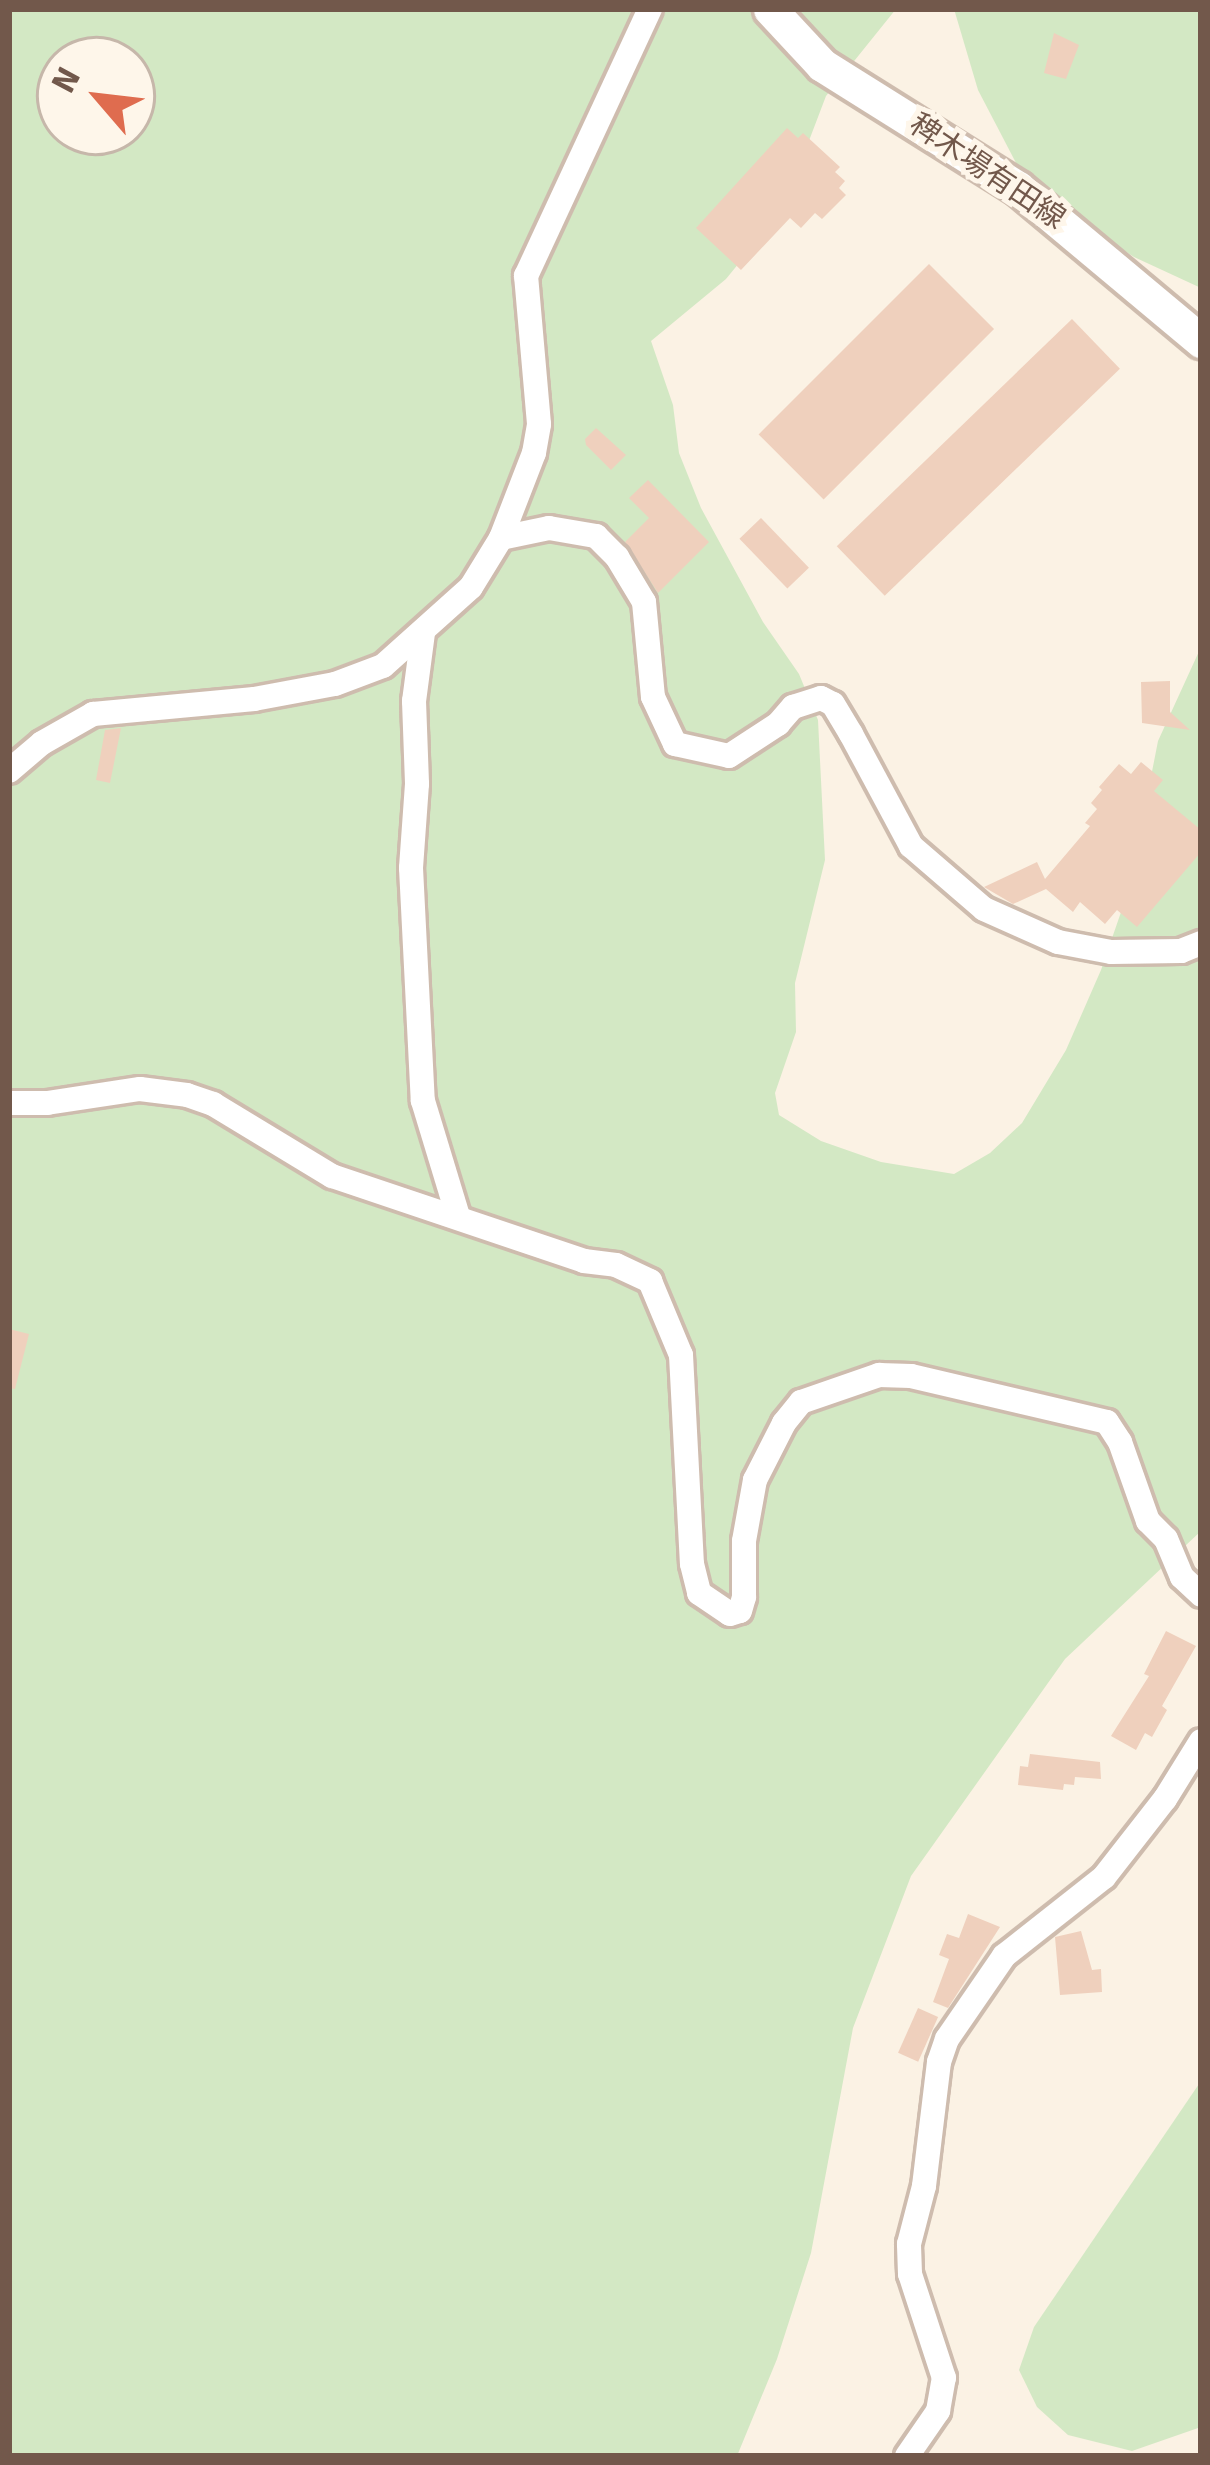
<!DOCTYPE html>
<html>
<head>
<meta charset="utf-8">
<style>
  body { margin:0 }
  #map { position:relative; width:1210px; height:2465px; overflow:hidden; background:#fbf2e4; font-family:Signika,"Noto Sans JP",sans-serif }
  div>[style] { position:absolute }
  .green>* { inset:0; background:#d3e8c4 }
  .building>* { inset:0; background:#efd0bd; transform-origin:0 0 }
  .roads { filter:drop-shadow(3px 0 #cebcae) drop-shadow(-3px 0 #cebcae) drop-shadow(0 3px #cebcae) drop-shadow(0 -3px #cebcae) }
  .minor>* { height:24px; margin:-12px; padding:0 12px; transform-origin:12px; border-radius:12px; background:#fff }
  .secondary>* { height:33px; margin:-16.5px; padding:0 16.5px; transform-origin:16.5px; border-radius:16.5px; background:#fff }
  span { translate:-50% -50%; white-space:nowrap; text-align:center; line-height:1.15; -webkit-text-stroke:10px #fef6ea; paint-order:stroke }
  .street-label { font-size:30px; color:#72584b }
  .frame { position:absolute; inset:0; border:12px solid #72584b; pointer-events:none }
  .north { position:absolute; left:36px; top:36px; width:120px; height:120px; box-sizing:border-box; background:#fef6ea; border:3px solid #c6b7aa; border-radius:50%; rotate:298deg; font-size:33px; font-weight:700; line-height:48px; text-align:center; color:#72584b }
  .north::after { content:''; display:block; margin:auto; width:42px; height:54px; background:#df6c4f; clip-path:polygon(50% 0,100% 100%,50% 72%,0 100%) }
</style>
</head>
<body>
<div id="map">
  <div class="green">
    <div style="clip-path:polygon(evenodd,9px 9px,896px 9px,826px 96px,783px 209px,726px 279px,651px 341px,673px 405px,679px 453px,701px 508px,763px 622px,799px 674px,818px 720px,825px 860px,795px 983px,796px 1032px,775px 1093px,779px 1115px,821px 1141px,881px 1162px,954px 1174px,990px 1153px,1022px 1123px,1066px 1050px,1101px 970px,1129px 889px,1158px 741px,1201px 647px,1201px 1531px,1065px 1659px,911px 1876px,853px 2028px,811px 2253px,777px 2359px,737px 2456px,9px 2456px,9px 9px,60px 60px,132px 60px,132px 132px,60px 132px,60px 60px)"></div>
    <div style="clip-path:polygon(954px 9px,1201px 9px,1201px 288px,1134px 257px,1029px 188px,978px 90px)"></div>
    <div style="clip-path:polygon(1201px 2081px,1201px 2427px,1132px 2451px,1068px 2435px,1037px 2407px,1019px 2370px,1034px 2327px)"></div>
  </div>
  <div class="building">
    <div style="clip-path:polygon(1054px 33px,1079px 45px,1066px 79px,1044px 73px)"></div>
    <div style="clip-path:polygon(787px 128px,798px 138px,803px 133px,840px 167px,835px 172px,845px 181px,839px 188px,846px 195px,822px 219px,815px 213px,801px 228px,790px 218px,741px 270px,696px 228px)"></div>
    <div style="left:929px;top:264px;width:92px;height:241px;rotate:45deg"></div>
    <div style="left:1072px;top:319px;width:69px;height:327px;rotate:46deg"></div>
    <div style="clip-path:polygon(596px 428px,626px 455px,611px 470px,586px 445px,585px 439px)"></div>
    <div style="clip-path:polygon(648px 480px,709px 542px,658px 593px,625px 542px,649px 518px,629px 498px)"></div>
    <div style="left:761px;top:518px;width:69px;height:30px;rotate:46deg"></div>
    <div style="clip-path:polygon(1170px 681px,1170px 712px,1190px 730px,1142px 723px,1141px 682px)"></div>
    <div style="clip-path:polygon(121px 728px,110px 783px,96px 780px,105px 730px)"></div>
    <div style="clip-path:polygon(1141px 762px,1163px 780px,1154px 791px,1201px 830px,1201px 852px,1137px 927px,1117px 910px,1105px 924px,1080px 902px,1073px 912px,1046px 889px,1013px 904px,984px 887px,1037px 862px,1045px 879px,1090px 826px,1085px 823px,1097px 809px,1091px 803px,1102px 790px,1099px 787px,1119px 764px,1131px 774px)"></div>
    <div style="clip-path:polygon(9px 1329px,29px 1334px,15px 1389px,9px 1388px)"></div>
    <div style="clip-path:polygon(1166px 1631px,1196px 1646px,1162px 1706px,1167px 1710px,1152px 1737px,1145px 1733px,1136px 1750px,1111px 1736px,1149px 1676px,1144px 1674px)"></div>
    <div style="clip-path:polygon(1030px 1754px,1100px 1762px,1101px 1779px,1075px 1777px,1074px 1785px,1064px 1784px,1063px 1790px,1018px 1785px,1020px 1766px,1028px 1767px)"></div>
    <div style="clip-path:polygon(968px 1914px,1000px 1927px,948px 2008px,933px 2002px,949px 1959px,939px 1955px,947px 1934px,959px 1938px)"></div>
    <div style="clip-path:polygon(1081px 1931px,1092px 1970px,1101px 1969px,1102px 1992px,1060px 1995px,1055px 1937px)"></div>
    <div style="left:918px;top:2008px;width:22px;height:49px;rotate:24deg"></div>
  </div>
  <div class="roads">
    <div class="minor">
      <div style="left:501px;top:538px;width:49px;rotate:-11.8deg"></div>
      <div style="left:549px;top:528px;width:48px;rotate:9.7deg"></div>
      <div style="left:596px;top:536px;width:30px;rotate:45deg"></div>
      <div style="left:617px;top:557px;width:52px;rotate:59deg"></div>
      <div style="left:644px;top:602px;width:95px;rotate:84.6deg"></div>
      <div style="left:653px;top:697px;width:52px;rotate:64.9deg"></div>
      <div style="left:675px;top:744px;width:55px;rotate:12.5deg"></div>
      <div style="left:729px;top:756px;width:59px;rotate:-33.1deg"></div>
      <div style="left:778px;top:724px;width:23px;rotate:-49deg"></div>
      <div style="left:793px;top:707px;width:29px;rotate:-18deg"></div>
      <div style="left:821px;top:698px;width:13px;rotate:27deg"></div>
      <div style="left:833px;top:704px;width:35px;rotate:59deg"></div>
      <div style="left:851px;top:734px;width:127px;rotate:61.8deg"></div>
      <div style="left:911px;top:846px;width:96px;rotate:40.8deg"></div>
      <div style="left:984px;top:909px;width:81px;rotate:24deg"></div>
      <div style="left:1058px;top:942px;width:54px;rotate:10.7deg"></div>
      <div style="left:1111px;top:952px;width:70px;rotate:-0.8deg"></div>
      <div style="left:1181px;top:951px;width:22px;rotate:-22deg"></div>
      <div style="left:423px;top:633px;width:69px;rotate:97.5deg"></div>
      <div style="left:414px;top:701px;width:83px;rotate:87.9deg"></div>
      <div style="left:417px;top:784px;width:84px;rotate:94.1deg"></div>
      <div style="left:411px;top:868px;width:233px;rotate:87.1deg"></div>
      <div style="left:423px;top:1101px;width:120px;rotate:73.1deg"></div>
      <div style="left:9px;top:771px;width:43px;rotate:-40.3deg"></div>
      <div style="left:42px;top:743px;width:59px;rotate:-29.6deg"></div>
      <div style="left:93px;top:714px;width:162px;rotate:-5.3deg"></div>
      <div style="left:254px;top:699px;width:82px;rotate:-10.5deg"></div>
      <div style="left:335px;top:684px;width:51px;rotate:-20.6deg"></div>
      <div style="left:383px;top:666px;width:118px;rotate:-41.9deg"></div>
      <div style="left:471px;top:587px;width:57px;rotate:-58.5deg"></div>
      <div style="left:501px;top:538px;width:91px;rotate:-68.8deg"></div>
      <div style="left:534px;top:453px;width:29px;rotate:-80deg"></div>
      <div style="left:539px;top:424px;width:149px;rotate:-95deg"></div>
      <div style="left:526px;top:276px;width:294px;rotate:-65.1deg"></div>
      <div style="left:9px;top:1103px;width:38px"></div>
      <div style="left:47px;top:1103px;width:94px;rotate:-8.6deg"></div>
      <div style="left:140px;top:1089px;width:47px;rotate:7.3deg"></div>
      <div style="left:187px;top:1095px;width:28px;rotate:19deg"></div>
      <div style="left:213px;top:1104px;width:139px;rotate:31.2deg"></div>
      <div style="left:332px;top:1176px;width:266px;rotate:18.6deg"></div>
      <div style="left:584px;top:1261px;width:32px;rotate:7deg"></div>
      <div style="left:616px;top:1265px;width:38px;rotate:25deg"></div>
      <div style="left:650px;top:1281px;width:80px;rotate:67.3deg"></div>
      <div style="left:681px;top:1355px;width:209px;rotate:87deg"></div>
      <div style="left:692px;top:1564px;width:30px;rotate:76deg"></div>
      <div style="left:699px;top:1593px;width:37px;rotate:34deg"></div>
      <div style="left:730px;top:1614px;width:10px;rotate:-17deg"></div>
      <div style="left:740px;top:1611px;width:15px;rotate:-74deg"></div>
      <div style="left:744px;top:1597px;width:56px;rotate:-90deg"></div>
      <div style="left:744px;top:1541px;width:62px;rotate:-79.8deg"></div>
      <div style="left:755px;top:1480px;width:64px;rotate:-63deg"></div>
      <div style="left:784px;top:1423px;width:27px;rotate:-51deg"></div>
      <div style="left:801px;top:1402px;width:83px;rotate:-19.1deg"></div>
      <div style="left:879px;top:1375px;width:32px;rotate:2deg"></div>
      <div style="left:911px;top:1376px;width:201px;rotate:13.2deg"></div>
      <div style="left:1107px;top:1422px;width:24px;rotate:57deg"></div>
      <div style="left:1120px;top:1442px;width:84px;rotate:70.5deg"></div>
      <div style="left:1148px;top:1521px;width:25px;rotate:45deg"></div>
      <div style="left:1166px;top:1539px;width:41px;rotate:67.2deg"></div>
      <div style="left:1182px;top:1577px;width:26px;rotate:43deg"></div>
      <div style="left:907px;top:2456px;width:55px;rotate:-55.4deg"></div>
      <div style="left:938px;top:2411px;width:34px;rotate:-80deg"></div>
      <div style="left:944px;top:2378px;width:109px;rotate:-108.1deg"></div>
      <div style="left:910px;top:2274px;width:30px;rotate:-92deg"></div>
      <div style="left:909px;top:2244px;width:60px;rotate:-75.5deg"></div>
      <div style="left:924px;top:2186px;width:125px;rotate:-83.1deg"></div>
      <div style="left:939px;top:2062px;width:24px;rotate:-71deg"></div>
      <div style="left:947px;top:2039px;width:101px;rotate:-55.5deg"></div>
      <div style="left:1004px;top:1956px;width:127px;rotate:-38.3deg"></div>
      <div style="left:1104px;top:1877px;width:99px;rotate:-52deg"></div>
      <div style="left:1165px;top:1799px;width:68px;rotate:-58.2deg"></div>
    </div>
    <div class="secondary">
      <div style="left:770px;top:9px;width:76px;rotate:47.1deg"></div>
      <div style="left:822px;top:65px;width:231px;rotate:32.1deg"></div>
      <div style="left:1018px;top:188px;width:239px;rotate:39.9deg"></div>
    </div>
  </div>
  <div class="street-label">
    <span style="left:987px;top:172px;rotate:34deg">稗木場有田線</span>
  </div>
  <div class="frame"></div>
  <div class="north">N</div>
</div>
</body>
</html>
